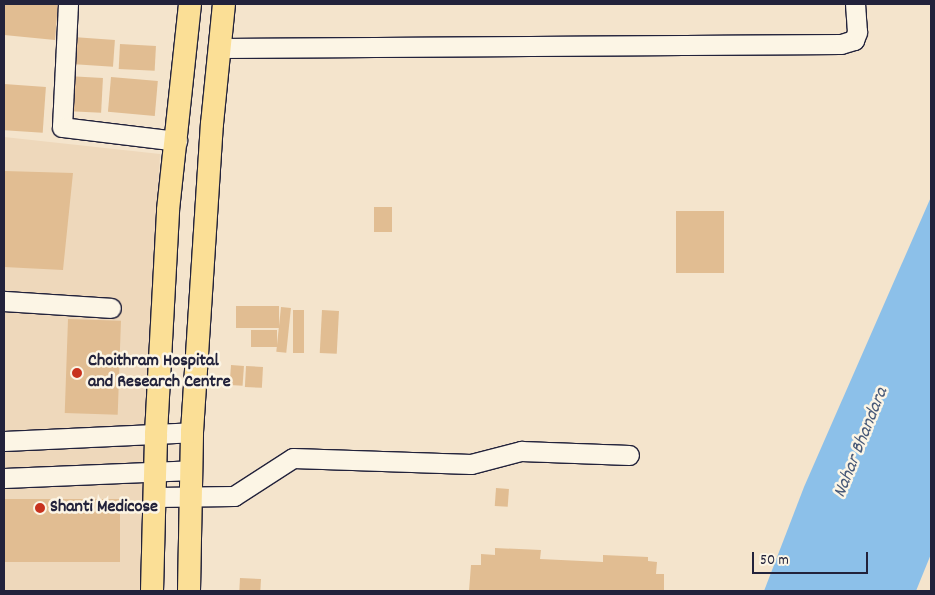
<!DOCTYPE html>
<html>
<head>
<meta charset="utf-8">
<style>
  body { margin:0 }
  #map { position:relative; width:935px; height:595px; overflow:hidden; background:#f4e4cc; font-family:Dekko,sans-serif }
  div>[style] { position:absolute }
  .built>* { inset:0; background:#eed8bb }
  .water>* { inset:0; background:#8cc0e9 }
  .building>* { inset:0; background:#e1bd92; transform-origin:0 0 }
  .roads { filter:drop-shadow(1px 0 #22223b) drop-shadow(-1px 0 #22223b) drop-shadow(0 1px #22223b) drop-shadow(0 -1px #22223b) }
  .minor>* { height:19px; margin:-9.5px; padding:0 9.5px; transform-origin:9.5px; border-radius:9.5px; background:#fcf5e5 }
  .major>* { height:22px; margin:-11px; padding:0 11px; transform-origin:11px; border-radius:11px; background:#fbdf96 }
  .dots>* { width:14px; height:14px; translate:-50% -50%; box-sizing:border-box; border:2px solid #fcf5e5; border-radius:50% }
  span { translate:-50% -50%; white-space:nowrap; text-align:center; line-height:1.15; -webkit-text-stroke:5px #fcf5e5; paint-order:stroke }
  .poi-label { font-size:18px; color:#22223b; font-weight:700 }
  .left { translate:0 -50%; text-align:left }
  .water-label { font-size:19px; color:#475978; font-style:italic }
  .frame { position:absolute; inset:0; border:5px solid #22223b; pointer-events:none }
  .scale { position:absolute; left:752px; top:552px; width:116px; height:22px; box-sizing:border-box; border:2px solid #22223b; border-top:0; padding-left:6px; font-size:15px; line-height:18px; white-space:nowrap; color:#22223b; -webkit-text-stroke:4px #fcf5e5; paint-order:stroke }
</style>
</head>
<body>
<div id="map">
  <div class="built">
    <div style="clip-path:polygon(4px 137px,160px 154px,142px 591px,4px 591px)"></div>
  </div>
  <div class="water">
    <div style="clip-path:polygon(931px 197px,931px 554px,916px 591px,764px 591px,804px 487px)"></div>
  </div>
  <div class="building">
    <div style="clip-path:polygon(4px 4px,58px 4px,55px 40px,4px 35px)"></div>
    <div style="left:73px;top:37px;width:42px;height:27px;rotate:4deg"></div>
    <div style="left:120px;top:44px;width:36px;height:25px;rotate:3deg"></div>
    <div style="left:67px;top:76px;width:36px;height:35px;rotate:3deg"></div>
    <div style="left:111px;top:77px;width:47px;height:35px;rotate:5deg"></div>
    <div style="left:4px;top:84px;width:42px;height:46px;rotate:4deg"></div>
    <div style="clip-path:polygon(4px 171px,73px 173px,63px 270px,4px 267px)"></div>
    <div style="left:374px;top:207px;width:18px;height:25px"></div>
    <div style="left:676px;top:211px;width:48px;height:62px"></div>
    <div style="left:236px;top:306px;width:43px;height:22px"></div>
    <div style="left:281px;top:307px;width:10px;height:45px;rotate:6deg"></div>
    <div style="left:293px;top:310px;width:11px;height:43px"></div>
    <div style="left:322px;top:310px;width:17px;height:43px;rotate:3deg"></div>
    <div style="left:68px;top:319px;width:53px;height:94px;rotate:2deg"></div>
    <div style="left:251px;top:330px;width:26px;height:17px"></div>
    <div style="left:231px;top:365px;width:13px;height:20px;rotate:4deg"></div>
    <div style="left:246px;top:366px;width:17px;height:21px;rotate:3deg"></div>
    <div style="left:496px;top:488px;width:13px;height:18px;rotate:4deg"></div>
    <div style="left:120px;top:499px;width:63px;height:116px;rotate:90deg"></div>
    <div style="clip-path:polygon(495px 548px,541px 550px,540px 559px,603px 562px,603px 555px,648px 557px,648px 561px,657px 562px,656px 574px,664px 574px,664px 591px,469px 591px,471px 565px,481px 565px,481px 554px,495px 555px)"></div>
    <div style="left:240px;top:578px;width:21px;height:13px;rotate:3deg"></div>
  </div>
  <div class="roads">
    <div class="minor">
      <div style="left:68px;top:4px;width:123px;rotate:92.8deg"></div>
      <div style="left:62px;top:127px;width:116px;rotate:6.9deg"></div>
      <div style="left:221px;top:48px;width:620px;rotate:-0.37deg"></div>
      <div style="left:841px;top:44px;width:14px;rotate:-17deg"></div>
      <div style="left:854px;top:40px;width:9px;rotate:-69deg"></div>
      <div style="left:857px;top:32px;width:28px;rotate:-94deg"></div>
      <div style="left:4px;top:301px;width:107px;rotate:3.7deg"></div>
      <div style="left:4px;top:441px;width:188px;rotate:-2.7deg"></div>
      <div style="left:4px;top:478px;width:188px;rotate:-2.4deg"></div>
      <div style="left:155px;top:497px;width:79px;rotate:-0.7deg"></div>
      <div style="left:234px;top:496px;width:70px;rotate:-32.8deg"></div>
      <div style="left:293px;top:458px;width:178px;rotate:1.9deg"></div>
      <div style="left:471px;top:464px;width:52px;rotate:-14.6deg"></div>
      <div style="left:521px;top:451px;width:108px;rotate:2.1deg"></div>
    </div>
    <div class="major">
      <div style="left:152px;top:591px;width:157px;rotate:-88.5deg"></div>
      <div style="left:156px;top:434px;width:224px;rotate:-86.9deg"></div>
      <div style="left:168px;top:210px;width:207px;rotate:-83.9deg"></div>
      <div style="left:189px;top:591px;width:159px;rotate:-88.9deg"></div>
      <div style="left:192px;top:432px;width:309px;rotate:-86.3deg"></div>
      <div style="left:212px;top:124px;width:121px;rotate:-84.3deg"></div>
    </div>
  </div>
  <div class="dots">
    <div style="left:77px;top:373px;background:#c8321e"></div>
    <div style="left:40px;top:508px;background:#c8321e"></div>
  </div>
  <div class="poi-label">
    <span class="left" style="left:88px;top:373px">Choithram Hospital<br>and Research Centre</span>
    <span class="left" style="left:50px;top:508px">Shanti Medicose</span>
  </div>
  <div class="water-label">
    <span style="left:862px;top:443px;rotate:-68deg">Nahar Bhandara</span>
  </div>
  <div class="frame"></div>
  <div class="scale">50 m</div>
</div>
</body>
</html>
